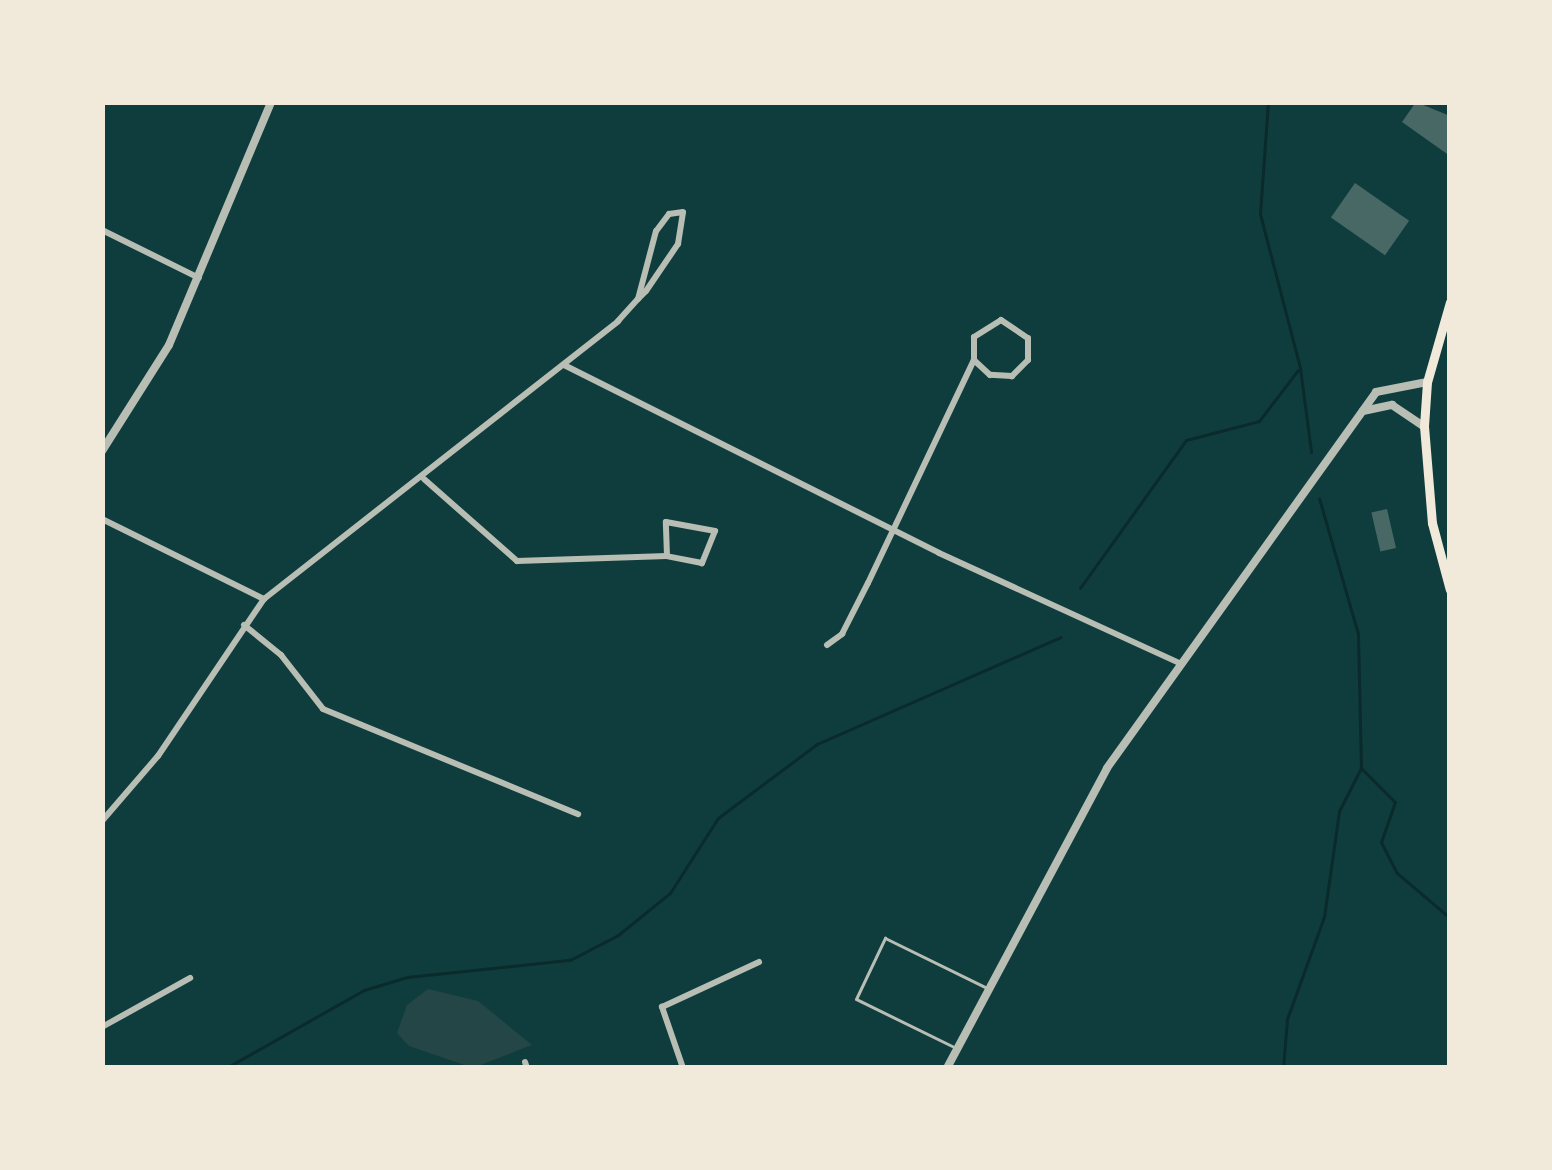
<!DOCTYPE html>
<html>
<head>
<meta charset="utf-8">
<style>
  body { margin:0 }
  #map { position:relative; width:1552px; height:1170px; overflow:hidden; background:#0f3d3e; font-family:"Archivo Narrow",sans-serif }
  div>[style] { position:absolute }
  .green>* { inset:0; background:#244646 }
  .stream>* { height:3px; margin:-1.5px; padding:0 1.5px; transform-origin:1.5px; border-radius:1.5px; background:#0a2a2b }
  .building>* { inset:0; background:#486865; transform-origin:0 0 }
  .service>* { height:3px; margin:-1.5px; padding:0 1.5px; transform-origin:1.5px; border-radius:1.5px; background:#b8beb3 }
  .minor>* { height:6px; margin:-3px; padding:0 3px; transform-origin:3px; border-radius:3px; background:#b8beb3 }
  .tertiary>* { height:8px; margin:-4px; padding:0 4px; transform-origin:4px; border-radius:4px; background:#b8beb3 }
  .primary>* { height:9px; margin:-4.5px; padding:0 4.5px; transform-origin:4.5px; border-radius:4.5px; background:#f1e9da }
  span { translate:-50% -50%; white-space:nowrap; text-align:center; line-height:1.15; -webkit-text-stroke:12px #f1e9da; paint-order:stroke }
  .frame { position:absolute; inset:0; border:105px solid #f1e9da; pointer-events:none }
</style>
</head>
<body>
<div id="map">
  <div class="green">
    <div style="clip-path:polygon(428px 989px,478px 1001px,532px 1045px,473px 1068px,409px 1046px,397px 1033px,407px 1005px)"></div>
  </div>
  <div class="stream">
    <div style="left:1268px;top:102px;width:112px;rotate:94.1deg"></div>
    <div style="left:1260px;top:214px;width:159px;rotate:75.4deg"></div>
    <div style="left:1300px;top:368px;width:85px;rotate:82.5deg"></div>
    <div style="left:1080px;top:588px;width:182px;rotate:-54.4deg"></div>
    <div style="left:1186px;top:440px;width:75px;rotate:-14.6deg"></div>
    <div style="left:1259px;top:421px;width:64px;rotate:-52.6deg"></div>
    <div style="left:1361px;top:768px;width:48px;rotate:45deg"></div>
    <div style="left:1395px;top:802px;width:42px;rotate:109.3deg"></div>
    <div style="left:1381px;top:842px;width:35px;rotate:63deg"></div>
    <div style="left:1397px;top:873px;width:70px;rotate:40.3deg"></div>
    <div style="left:226px;top:1068px;width:159px;rotate:-29.5deg"></div>
    <div style="left:364px;top:990px;width:45px;rotate:-16.8deg"></div>
    <div style="left:407px;top:977px;width:164px;rotate:-6deg"></div>
    <div style="left:570px;top:960px;width:54px;rotate:-27.5deg"></div>
    <div style="left:618px;top:935px;width:67px;rotate:-38.9deg"></div>
    <div style="left:670px;top:893px;width:89px;rotate:-57.4deg"></div>
    <div style="left:718px;top:818px;width:124px;rotate:-36.8deg"></div>
    <div style="left:817px;top:744px;width:266px;rotate:-23.7deg"></div>
    <div style="left:1283px;top:1068px;width:49px;rotate:-85.3deg"></div>
    <div style="left:1287px;top:1019px;width:109px;rotate:-70.1deg"></div>
    <div style="left:1324px;top:917px;width:107px;rotate:-81.9deg"></div>
    <div style="left:1339px;top:811px;width:48px;rotate:-62.9deg"></div>
    <div style="left:1361px;top:768px;width:134px;rotate:-91.3deg"></div>
    <div style="left:1358px;top:634px;width:141px;rotate:-106deg"></div>
  </div>
  <div class="building">
    <div style="clip-path:polygon(1416px 102px,1450px 116px,1450px 156px,1402px 122px)"></div>
    <div style="left:1355px;top:183px;width:66px;height:42px;rotate:35deg"></div>
    <div style="left:1387px;top:509px;width:40px;height:16px;rotate:77deg"></div>
  </div>
  <div class="service">
    <div style="left:956px;top:1048px;width:111px;rotate:-153.9deg"></div>
    <div style="left:856px;top:999px;width:68px;rotate:-64.6deg"></div>
    <div style="left:885px;top:938px;width:111px;rotate:26.1deg"></div>
  </div>
  <div class="minor">
    <div style="left:102px;top:230px;width:108px;rotate:26.3deg"></div>
    <div style="left:564px;top:365px;width:419px;rotate:26.6deg"></div>
    <div style="left:939px;top:553px;width:267px;rotate:24.6deg"></div>
    <div style="left:424px;top:479px;width:124px;rotate:41.4deg"></div>
    <div style="left:517px;top:561px;width:150px;rotate:-1.9deg"></div>
    <div style="left:102px;top:519px;width:181px;rotate:26.3deg"></div>
    <div style="left:666px;top:522px;width:50px;rotate:10.4deg"></div>
    <div style="left:715px;top:531px;width:35px;rotate:112deg"></div>
    <div style="left:702px;top:563px;width:36px;rotate:-169deg"></div>
    <div style="left:667px;top:556px;width:34px;rotate:-92deg"></div>
    <div style="left:244px;top:625px;width:48px;rotate:39deg"></div>
    <div style="left:281px;top:655px;width:68px;rotate:52.1deg"></div>
    <div style="left:323px;top:709px;width:276px;rotate:22.4deg"></div>
    <div style="left:827px;top:645px;width:19px;rotate:-36deg"></div>
    <div style="left:842px;top:634px;width:57px;rotate:-63deg"></div>
    <div style="left:868px;top:583px;width:247px;rotate:-64.6deg"></div>
    <div style="left:974px;top:360px;width:23px;rotate:-90deg"></div>
    <div style="left:974px;top:337px;width:32px;rotate:-32deg"></div>
    <div style="left:1001px;top:320px;width:32px;rotate:34deg"></div>
    <div style="left:1028px;top:338px;width:22px;rotate:90deg"></div>
    <div style="left:1028px;top:360px;width:23px;rotate:135deg"></div>
    <div style="left:1012px;top:376px;width:22px;rotate:-177deg"></div>
    <div style="left:990px;top:375px;width:22px;rotate:-137deg"></div>
    <div style="left:102px;top:821px;width:86px;rotate:-49.3deg"></div>
    <div style="left:158px;top:756px;width:189px;rotate:-56deg"></div>
    <div style="left:264px;top:599px;width:450px;rotate:-38.1deg"></div>
    <div style="left:618px;top:321px;width:30px;rotate:-48deg"></div>
    <div style="left:638px;top:299px;width:11px;rotate:-45deg"></div>
    <div style="left:646px;top:291px;width:57px;rotate:-55.8deg"></div>
    <div style="left:678px;top:244px;width:32px;rotate:-81deg"></div>
    <div style="left:683px;top:212px;width:14px;rotate:172deg"></div>
    <div style="left:669px;top:214px;width:21px;rotate:127deg"></div>
    <div style="left:656px;top:231px;width:70px;rotate:104.8deg"></div>
    <div style="left:102px;top:1027px;width:101px;rotate:-29.1deg"></div>
    <div style="left:525px;top:1062px;width:6px;rotate:72deg"></div>
    <div style="left:683px;top:1068px;width:65px;rotate:-109deg"></div>
    <div style="left:662px;top:1007px;width:107px;rotate:-24.9deg"></div>
  </div>
  <div class="tertiary">
    <div style="left:1363px;top:411px;width:30px;rotate:-12deg"></div>
    <div style="left:1392px;top:405px;width:37px;rotate:34deg"></div>
    <div style="left:102px;top:451px;width:125px;rotate:-57.7deg"></div>
    <div style="left:169px;top:345px;width:264px;rotate:-67.2deg"></div>
    <div style="left:947px;top:1068px;width:340px;rotate:-61.9deg"></div>
    <div style="left:1107px;top:768px;width:462px;rotate:-54.4deg"></div>
    <div style="left:1376px;top:392px;width:52px;rotate:-11.1deg"></div>
  </div>
  <div class="primary">
    <div style="left:1450px;top:302px;width:83px;rotate:106deg"></div>
    <div style="left:1427px;top:382px;width:44px;rotate:93.9deg"></div>
    <div style="left:1424px;top:426px;width:97px;rotate:85.3deg"></div>
    <div style="left:1432px;top:523px;width:69px;rotate:75deg"></div>
  </div>
  <div class="frame"></div>
</div>
</body>
</html>
